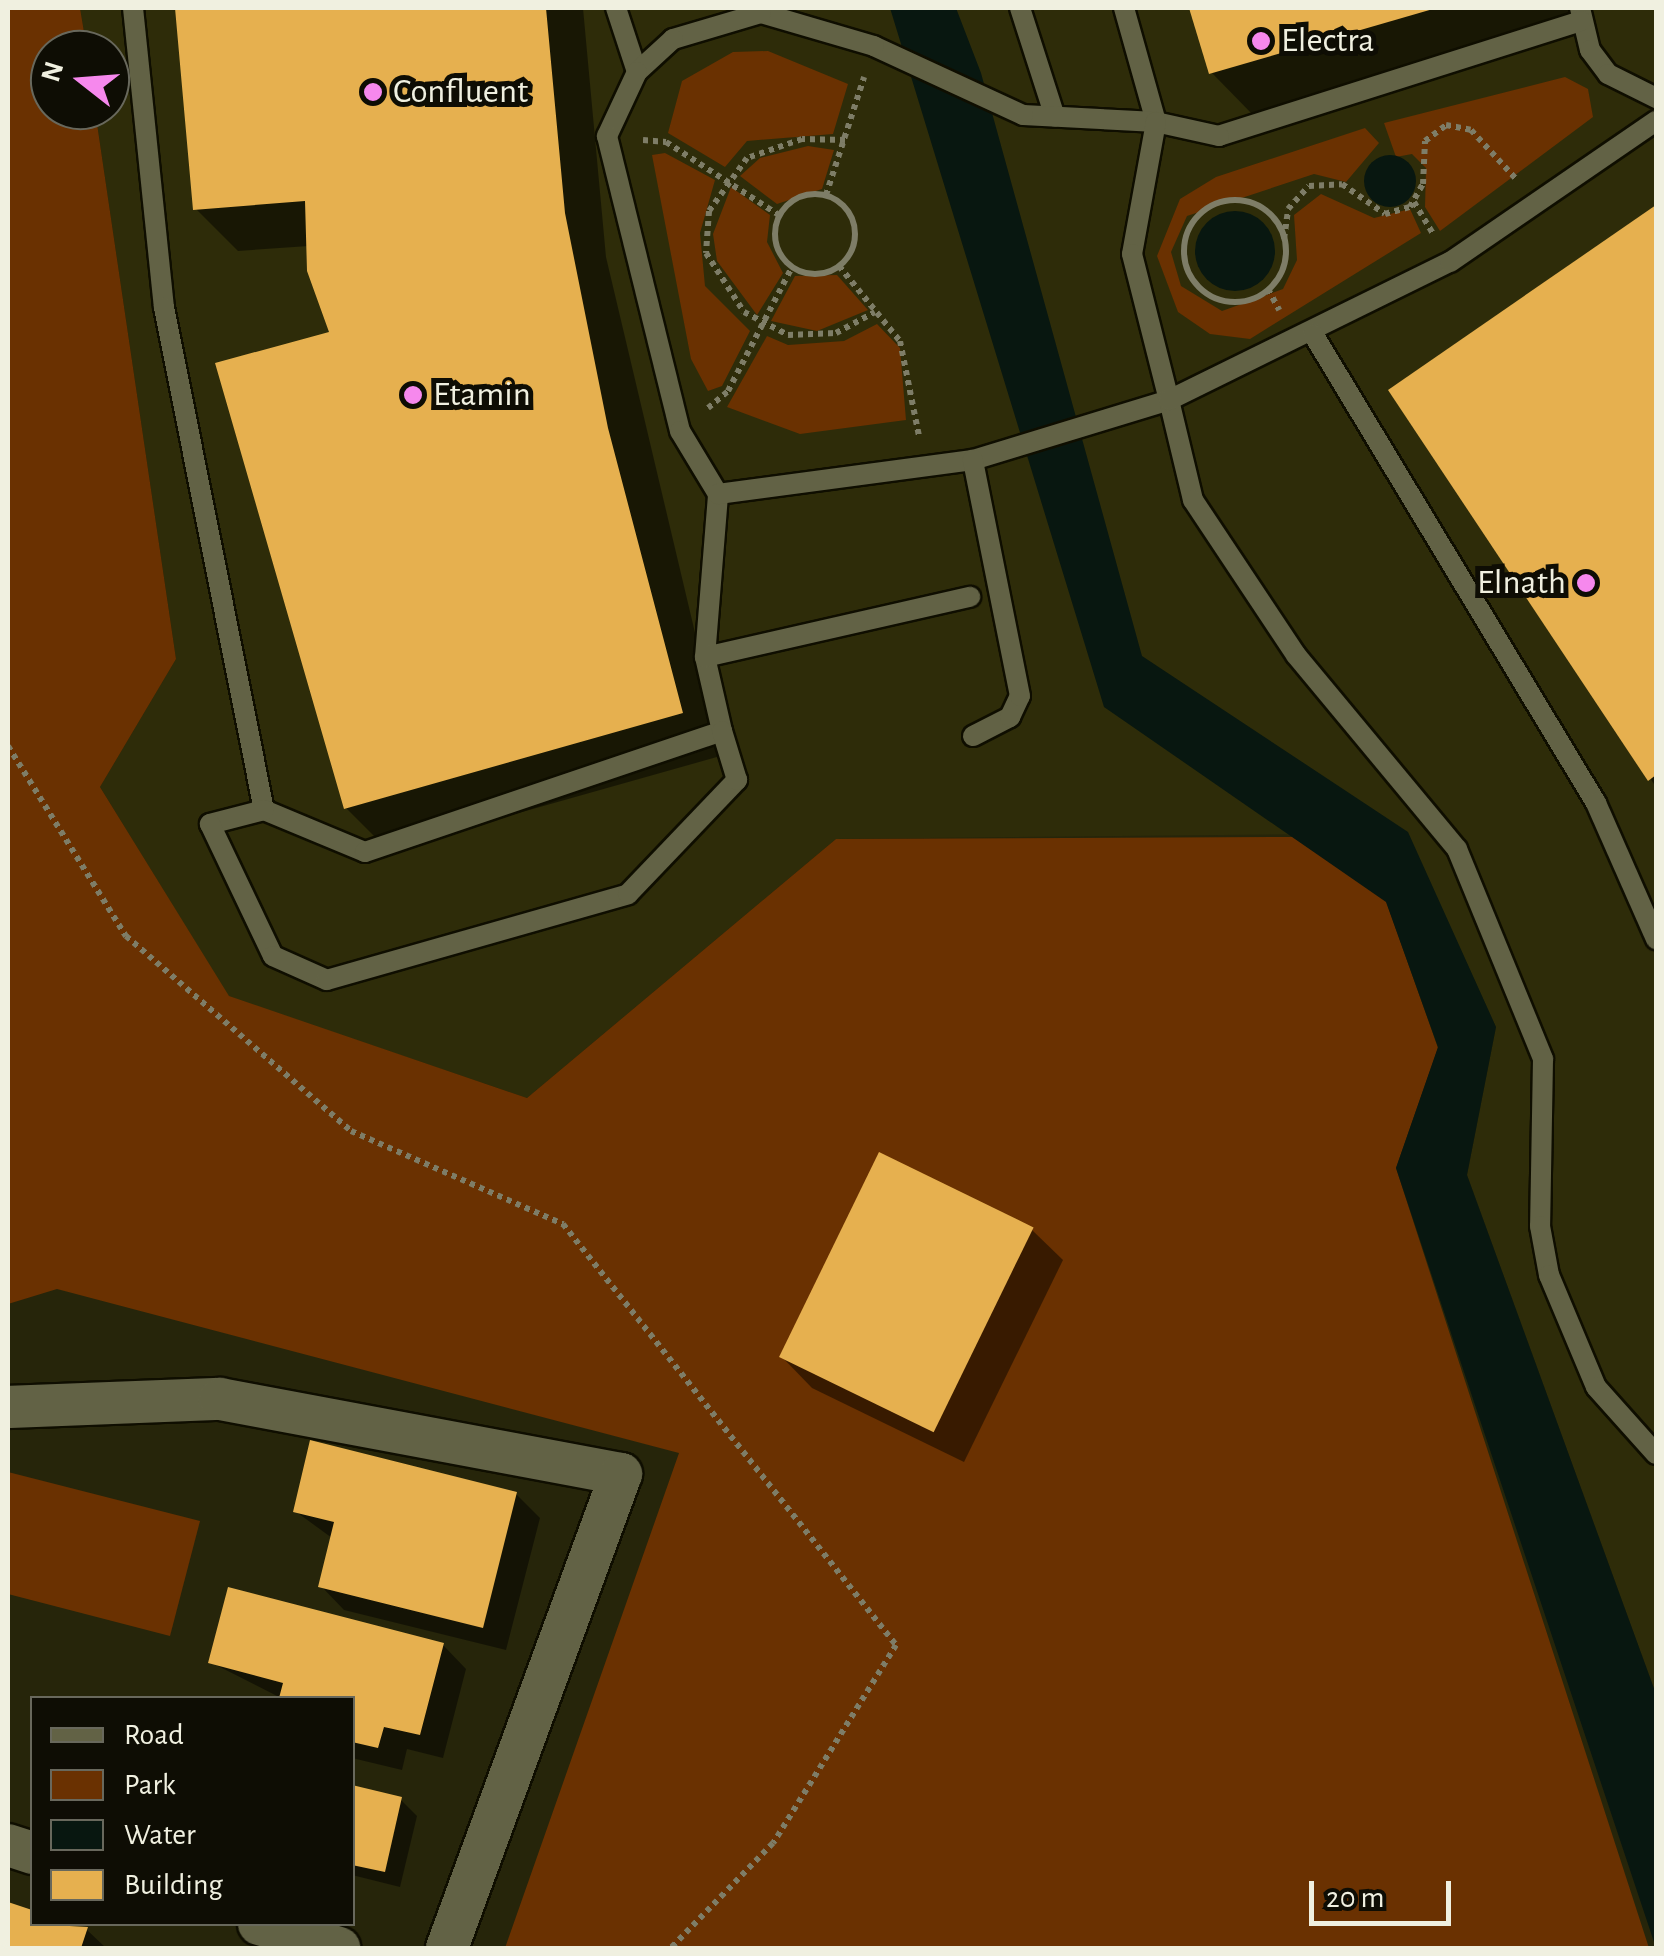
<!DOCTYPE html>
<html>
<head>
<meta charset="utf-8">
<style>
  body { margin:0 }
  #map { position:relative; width:1664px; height:1956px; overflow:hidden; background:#26250a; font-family:"Alegreya Sans",sans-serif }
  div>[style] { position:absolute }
  .built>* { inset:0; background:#2e2c09 }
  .green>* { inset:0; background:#6a3101 }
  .water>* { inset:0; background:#081710 }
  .round { border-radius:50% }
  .shadow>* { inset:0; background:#0007 }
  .building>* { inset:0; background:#e6b04f; transform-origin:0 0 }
  .path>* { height:6px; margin-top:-3px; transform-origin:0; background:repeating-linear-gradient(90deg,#7e7d67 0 5px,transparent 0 10px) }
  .path>.ring { margin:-3px; padding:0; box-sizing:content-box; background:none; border:6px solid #7e7d67; border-radius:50% }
  .roads { filter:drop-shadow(2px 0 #0f0e00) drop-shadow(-2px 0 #0f0e00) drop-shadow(0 2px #0f0e00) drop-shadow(0 -2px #0f0e00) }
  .service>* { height:20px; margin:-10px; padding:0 10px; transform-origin:10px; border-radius:10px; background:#626245 }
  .minor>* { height:42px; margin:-21px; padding:0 21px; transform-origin:21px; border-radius:21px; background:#626245 }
  .dots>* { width:28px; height:28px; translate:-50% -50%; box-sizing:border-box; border:5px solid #0e0d04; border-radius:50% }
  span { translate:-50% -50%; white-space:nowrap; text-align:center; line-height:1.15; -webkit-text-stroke:10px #0e0d04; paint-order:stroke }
  .poi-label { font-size:35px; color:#f0f0e0 }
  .left { translate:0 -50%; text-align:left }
  .right { translate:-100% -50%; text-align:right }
  .frame { position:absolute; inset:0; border:10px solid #f0f0e0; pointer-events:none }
  .legend { position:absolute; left:30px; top:1696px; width:325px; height:230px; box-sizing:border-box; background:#0e0d04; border:2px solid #68685c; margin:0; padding:12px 18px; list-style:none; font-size:30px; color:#f0f0e0 }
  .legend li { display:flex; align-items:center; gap:20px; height:50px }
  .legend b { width:50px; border:2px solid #68685c }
  .north { position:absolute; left:30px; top:30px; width:100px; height:100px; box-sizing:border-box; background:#0e0d04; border:2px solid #68685c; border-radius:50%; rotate:287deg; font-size:28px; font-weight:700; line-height:40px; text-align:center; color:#f0f0e0 }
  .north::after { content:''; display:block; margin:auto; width:35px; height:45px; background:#f688ed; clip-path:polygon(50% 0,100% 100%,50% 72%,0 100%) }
  .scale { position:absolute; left:1309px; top:1881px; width:142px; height:45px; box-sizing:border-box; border:5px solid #f0f0e0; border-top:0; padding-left:12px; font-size:30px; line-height:35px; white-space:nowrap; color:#f0f0e0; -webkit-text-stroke:8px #0e0d04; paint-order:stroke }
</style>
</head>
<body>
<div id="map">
  <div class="built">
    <div style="clip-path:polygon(80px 8px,1656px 8px,1656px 1694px,1467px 1175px,1496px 1027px,1407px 833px,836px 839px,527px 1098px,229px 997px,100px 787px,176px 659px,95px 110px,110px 110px,110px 50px,87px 50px)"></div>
  </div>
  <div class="green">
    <div style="clip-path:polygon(8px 8px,80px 8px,87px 50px,50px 50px,50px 110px,95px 110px,176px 659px,100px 787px,229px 996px,527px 1098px,836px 839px,1293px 837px,1386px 901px,1438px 1048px,1396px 1168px,1649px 1948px,505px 1948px,679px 1453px,57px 1289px,8px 1304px)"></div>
    <div style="clip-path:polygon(768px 51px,848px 84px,833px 134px,747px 141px,725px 167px,668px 133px,682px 81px,733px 52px)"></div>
    <div style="clip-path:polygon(1565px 77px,1588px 89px,1593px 117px,1440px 231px,1425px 207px,1426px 168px,1412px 154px,1396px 157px,1384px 123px)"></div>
    <div style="clip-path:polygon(1365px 128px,1379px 143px,1346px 182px,1314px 174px,1187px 216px,1171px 252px,1181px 286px,1222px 311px,1283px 289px,1297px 260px,1294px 215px,1321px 194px,1374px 218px,1410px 209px,1421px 233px,1250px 339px,1210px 334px,1178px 312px,1157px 256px,1180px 199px,1216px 177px)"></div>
    <div style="clip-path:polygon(808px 146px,834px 150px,822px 189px,777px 204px,740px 176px,760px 158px)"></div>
    <div style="clip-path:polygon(665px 153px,715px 180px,700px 233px,705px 286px,750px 331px,722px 386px,708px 391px,691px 359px,652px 155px)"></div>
    <div style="clip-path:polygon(731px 187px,770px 215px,767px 242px,783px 273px,757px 315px,717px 261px,713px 234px)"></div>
    <div style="clip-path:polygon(837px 275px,868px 310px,817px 331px,771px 321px,795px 276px)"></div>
    <div style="clip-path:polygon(877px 324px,900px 348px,906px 420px,800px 434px,727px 407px,767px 336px,788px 345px,844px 341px)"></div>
    <div style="clip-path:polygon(8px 1472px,200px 1521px,170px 1636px,8px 1594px)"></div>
  </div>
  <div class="water">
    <div style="clip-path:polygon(890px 8px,956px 8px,981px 73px,1142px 656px,1408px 832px,1496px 1027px,1467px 1175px,1656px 1694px,1656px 1948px,1396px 1168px,1438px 1047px,1386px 902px,1104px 707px)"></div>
    <div class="round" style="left:1364px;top:155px;width:52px;height:52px"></div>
    <div class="round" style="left:1195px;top:211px;width:80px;height:80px"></div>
  </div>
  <div class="shadow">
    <div style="clip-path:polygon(179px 8px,583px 8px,606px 257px,724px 755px,388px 850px,346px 808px,332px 333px,309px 246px,238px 251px,196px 209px)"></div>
    <div style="clip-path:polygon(1192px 8px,1573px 8px,1577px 21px,1253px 115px,1211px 72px)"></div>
    <div style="clip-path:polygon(1656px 208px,1656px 787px,1391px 391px)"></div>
    <div style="clip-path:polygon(1032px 1230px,1063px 1260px,964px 1462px,812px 1388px,782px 1357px)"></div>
    <div style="clip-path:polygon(516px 1494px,540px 1518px,506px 1650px,344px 1610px,321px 1586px,332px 1538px,295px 1511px)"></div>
    <div style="clip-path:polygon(443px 1645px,466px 1669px,443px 1758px,407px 1749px,402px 1770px,352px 1758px,352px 1698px,281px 1698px,210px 1662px)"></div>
    <div style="clip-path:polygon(352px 1788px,401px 1800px,417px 1816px,400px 1887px,352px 1875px)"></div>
    <div style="clip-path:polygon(8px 1905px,32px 1913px,32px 1924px,86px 1929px,106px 1948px,8px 1948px)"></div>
  </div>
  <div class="building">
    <div style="clip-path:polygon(175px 8px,546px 8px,565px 213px,608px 428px,683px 713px,344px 809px,215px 363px,329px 332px,307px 271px,305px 201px,193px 210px)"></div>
    <div style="clip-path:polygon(1189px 8px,1433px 8px,1433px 9px,1209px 74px)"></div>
    <div style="clip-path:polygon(1656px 205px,1656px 775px,1648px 781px,1388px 390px)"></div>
    <div style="left:879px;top:1152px;width:172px;height:228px;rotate:26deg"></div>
    <div style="clip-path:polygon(310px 1440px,517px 1492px,483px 1628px,318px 1587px,334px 1522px,293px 1512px)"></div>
    <div style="clip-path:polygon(228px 1587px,444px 1643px,420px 1735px,384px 1727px,378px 1748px,352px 1742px,352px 1698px,279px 1698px,283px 1683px,208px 1663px)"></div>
    <div style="clip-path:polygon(352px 1785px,402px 1797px,385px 1872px,352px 1865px)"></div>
    <div style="clip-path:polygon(8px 1902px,32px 1910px,32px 1924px,88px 1927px,81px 1948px,8px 1948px)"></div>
  </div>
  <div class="path">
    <div style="left:643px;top:140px;width:23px;rotate:5deg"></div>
    <div style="left:666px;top:142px;width:135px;rotate:32.9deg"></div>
    <div style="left:845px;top:140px;width:43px;rotate:-178.7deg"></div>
    <div style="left:802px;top:139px;width:58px;rotate:160.9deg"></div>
    <div style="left:747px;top:158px;width:65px;rotate:125.6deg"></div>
    <div style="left:709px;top:211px;width:42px;rotate:94.1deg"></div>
    <div style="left:706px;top:253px;width:70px;rotate:57.2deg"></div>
    <div style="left:744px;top:312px;width:50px;rotate:27.6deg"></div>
    <div style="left:788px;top:335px;width:48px;rotate:-2.4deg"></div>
    <div style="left:836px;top:333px;width:44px;rotate:-28.3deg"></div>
    <div class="ring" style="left:775px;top:194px;width:74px;height:74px"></div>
    <div style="left:826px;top:195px;width:124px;rotate:-72.1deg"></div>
    <div class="ring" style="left:1184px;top:200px;width:96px;height:96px"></div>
    <div style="left:1414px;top:202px;width:39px;rotate:59deg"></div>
    <div style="left:1284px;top:239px;width:30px;rotate:-82deg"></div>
    <div style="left:1288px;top:209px;width:31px;rotate:-48deg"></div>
    <div style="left:1309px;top:186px;width:33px;rotate:-3deg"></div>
    <div style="left:1342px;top:184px;width:52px;rotate:34.9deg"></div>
    <div style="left:1385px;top:214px;width:26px;rotate:-16deg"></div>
    <div style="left:1410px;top:207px;width:26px;rotate:-61deg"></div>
    <div style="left:1423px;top:184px;width:43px;rotate:-87.3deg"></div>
    <div style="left:1425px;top:141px;width:26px;rotate:-37deg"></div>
    <div style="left:1446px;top:125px;width:25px;rotate:11deg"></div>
    <div style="left:1471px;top:130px;width:68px;rotate:47.4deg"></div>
    <div style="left:839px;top:266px;width:97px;rotate:50.9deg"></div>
    <div style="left:900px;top:341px;width:97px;rotate:78.7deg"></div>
    <div style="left:1268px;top:289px;width:24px;rotate:62deg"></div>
    <div style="left:708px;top:408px;width:26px;rotate:-40deg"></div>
    <div style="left:728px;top:391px;width:140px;rotate:-62.7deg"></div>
    <div style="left:8px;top:746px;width:224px;rotate:58.2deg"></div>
    <div style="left:126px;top:936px;width:298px;rotate:40.9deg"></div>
    <div style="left:351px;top:1131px;width:232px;rotate:23.7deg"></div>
    <div style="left:563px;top:1224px;width:537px;rotate:51.66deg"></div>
    <div style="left:896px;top:1645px;width:233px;rotate:121.8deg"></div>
    <div style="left:773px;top:1843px;width:146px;rotate:134.2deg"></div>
  </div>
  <div class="roads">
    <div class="service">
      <div style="left:133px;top:8px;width:301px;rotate:84.1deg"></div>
      <div style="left:164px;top:307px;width:513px;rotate:78.76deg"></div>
      <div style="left:264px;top:810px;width:109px;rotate:22.6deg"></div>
      <div style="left:365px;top:852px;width:377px;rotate:-18.7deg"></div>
      <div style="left:722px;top:731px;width:76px;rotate:-102.9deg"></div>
      <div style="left:705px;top:657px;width:164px;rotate:-85.4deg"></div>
      <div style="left:616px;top:8px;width:67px;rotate:71.8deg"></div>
      <div style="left:1020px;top:8px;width:114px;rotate:72.2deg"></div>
      <div style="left:1124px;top:8px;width:118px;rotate:74.3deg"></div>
      <div style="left:1156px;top:122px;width:133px;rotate:-177deg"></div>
      <div style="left:1023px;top:115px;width:164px;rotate:-155.2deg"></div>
      <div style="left:874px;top:46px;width:118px;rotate:-163.7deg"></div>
      <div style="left:761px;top:13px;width:92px;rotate:163.5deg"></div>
      <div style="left:673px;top:39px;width:49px;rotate:137.5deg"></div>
      <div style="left:637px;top:72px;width:71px;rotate:115.1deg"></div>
      <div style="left:607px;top:136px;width:304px;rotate:76.1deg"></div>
      <div style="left:680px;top:431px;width:74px;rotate:58.9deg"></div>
      <div style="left:718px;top:494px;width:257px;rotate:-7.6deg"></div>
      <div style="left:973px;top:460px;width:205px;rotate:-17deg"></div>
      <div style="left:1169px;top:400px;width:103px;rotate:76.5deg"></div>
      <div style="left:1193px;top:500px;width:186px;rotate:56.4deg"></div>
      <div style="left:1296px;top:655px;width:252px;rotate:50.3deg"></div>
      <div style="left:1457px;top:849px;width:227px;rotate:67.7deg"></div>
      <div style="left:1543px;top:1059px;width:167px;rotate:91deg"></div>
      <div style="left:1540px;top:1226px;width:50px;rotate:79.6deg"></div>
      <div style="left:1549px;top:1275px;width:121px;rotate:67.2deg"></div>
      <div style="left:1596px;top:1387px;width:90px;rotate:48.2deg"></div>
      <div style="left:1580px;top:8px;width:43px;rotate:76.6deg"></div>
      <div style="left:1590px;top:50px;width:30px;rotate:53deg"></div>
      <div style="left:1608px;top:74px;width:54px;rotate:26.6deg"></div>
      <div style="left:1581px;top:21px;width:380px;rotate:162.4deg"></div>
      <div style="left:1219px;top:136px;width:65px;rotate:-167.5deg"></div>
      <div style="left:1156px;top:122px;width:134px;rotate:100.3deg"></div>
      <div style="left:1132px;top:254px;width:151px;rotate:75.8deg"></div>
      <div style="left:1169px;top:400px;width:313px;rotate:-26.2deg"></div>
      <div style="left:1450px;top:262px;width:250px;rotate:-34.4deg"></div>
      <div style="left:1313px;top:334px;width:548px;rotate:58.89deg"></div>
      <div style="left:1596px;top:803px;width:149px;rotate:66.2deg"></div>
      <div style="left:705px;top:657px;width:272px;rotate:-12.8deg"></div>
      <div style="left:973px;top:736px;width:42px;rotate:-27.2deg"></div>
      <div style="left:1010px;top:717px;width:23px;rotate:-65deg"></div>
      <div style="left:1020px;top:696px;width:241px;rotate:-101.3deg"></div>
      <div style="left:264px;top:810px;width:56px;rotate:165.5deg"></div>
      <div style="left:210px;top:824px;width:146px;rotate:64.5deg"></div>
      <div style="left:273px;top:956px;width:59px;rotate:24deg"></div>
      <div style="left:327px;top:980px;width:313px;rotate:-15.9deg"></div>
      <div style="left:628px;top:894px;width:158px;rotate:-46.3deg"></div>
      <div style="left:737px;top:780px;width:51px;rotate:-107deg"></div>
    </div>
    <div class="minor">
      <div style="left:8px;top:1407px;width:212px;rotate:-2.2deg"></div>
      <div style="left:220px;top:1399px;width:408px;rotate:10.6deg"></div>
      <div style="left:621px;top:1474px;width:505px;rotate:110.16deg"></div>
      <div style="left:8px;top:1845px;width:25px;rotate:18deg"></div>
      <div style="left:259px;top:1924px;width:84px;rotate:16.7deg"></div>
    </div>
  </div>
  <div class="dots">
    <div style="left:1261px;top:41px;background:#f688ed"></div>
    <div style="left:373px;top:92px;background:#f688ed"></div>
    <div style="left:413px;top:395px;background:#f688ed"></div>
    <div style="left:1586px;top:583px;background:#f688ed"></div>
  </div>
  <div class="poi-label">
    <span class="left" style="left:1281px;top:41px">Electra</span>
    <span class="left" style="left:393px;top:92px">Confluent</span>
    <span class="left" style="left:433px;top:395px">Etamin</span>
    <span class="right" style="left:1566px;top:583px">Elnath</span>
  </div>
  <div class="frame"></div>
  <ul class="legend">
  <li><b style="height:12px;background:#626245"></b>Road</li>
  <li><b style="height:28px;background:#6a3101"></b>Park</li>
  <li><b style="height:28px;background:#081710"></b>Water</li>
  <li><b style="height:28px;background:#e6b04f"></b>Building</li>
  </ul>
  <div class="north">N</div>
  <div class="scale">20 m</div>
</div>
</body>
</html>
